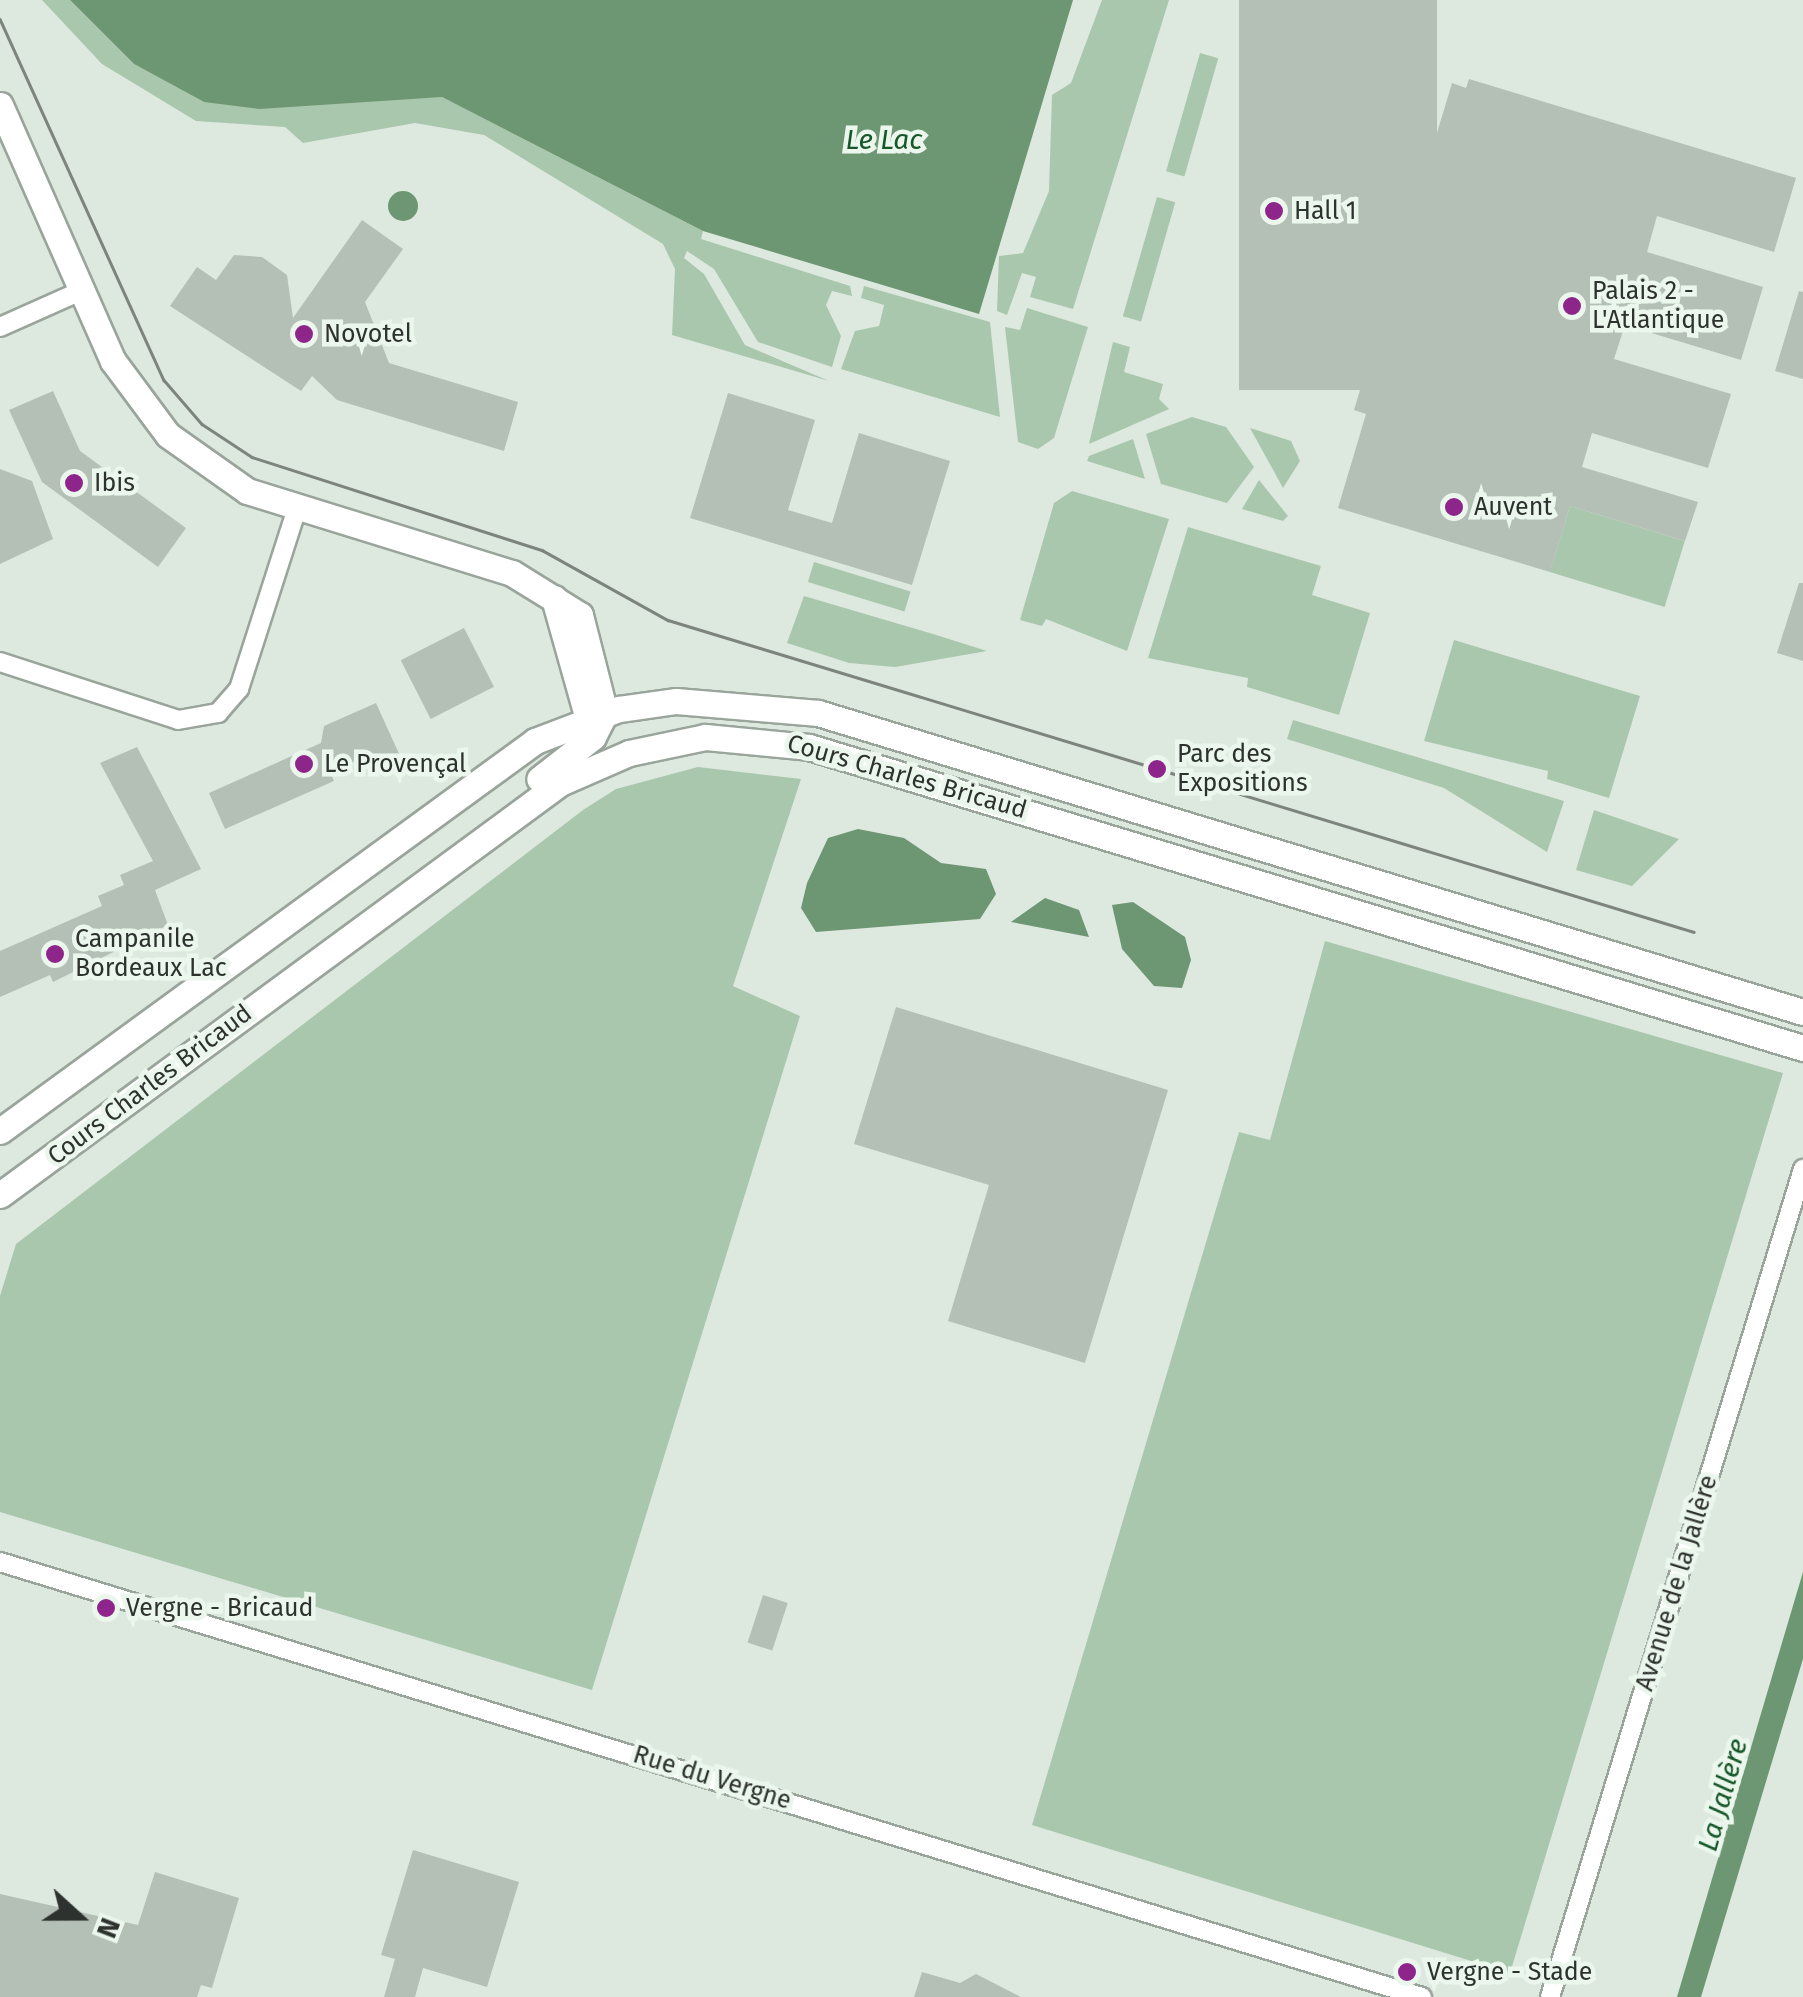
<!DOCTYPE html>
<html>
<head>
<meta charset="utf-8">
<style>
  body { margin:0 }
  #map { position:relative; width:1803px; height:1997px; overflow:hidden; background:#dde9df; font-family:"Fira Sans",sans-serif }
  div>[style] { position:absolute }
  .green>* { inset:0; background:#a9c7ad; transform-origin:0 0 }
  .water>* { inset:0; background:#6d9673 }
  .round { border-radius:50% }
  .building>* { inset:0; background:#b4bfb6; transform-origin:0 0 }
  .roads { filter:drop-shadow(2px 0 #99a49b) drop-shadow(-2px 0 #99a49b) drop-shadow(0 2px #99a49b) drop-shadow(0 -2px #99a49b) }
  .street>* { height:18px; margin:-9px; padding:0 9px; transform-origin:9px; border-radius:9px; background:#fff }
  .secondary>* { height:25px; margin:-12.5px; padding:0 12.5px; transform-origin:12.5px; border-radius:12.5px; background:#fff }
  .tram>* { height:2.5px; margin:-1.25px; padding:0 1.25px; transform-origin:1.25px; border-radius:1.25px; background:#7d847e }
  .dots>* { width:28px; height:28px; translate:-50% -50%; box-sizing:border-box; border:5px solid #ebf6ec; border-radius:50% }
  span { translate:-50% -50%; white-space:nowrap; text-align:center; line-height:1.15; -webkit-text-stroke:9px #ebf6ec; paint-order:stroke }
  .poi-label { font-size:25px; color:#2e322f }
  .left { translate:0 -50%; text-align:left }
  .street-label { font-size:25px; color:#2e322f }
  .water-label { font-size:28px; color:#175729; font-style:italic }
  .north { position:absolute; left:30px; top:1867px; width:100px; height:100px; -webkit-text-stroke:8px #ebf6ec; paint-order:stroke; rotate:111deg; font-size:28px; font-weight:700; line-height:40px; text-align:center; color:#2e322f }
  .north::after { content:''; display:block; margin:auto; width:35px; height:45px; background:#2e322f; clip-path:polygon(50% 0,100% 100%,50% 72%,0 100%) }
</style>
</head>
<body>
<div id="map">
  <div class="green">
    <div style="clip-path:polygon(42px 0,70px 0,134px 64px,204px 102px,442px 97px,703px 231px,701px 239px,850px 286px,852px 296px,832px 291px,826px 305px,841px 336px,832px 367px,758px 342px,714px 269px,687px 251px,684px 258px,704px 274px,745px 345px,829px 381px,672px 335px,675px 269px,663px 244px,484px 135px,415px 123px,303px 143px,285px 127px,196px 121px,102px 64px)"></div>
    <div style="clip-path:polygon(1102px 0,1169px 0,1073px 309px,1030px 297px,1036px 277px,1022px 273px,1007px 315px,997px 311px,999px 256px,1023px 253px,1049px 191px,1052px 95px,1071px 83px)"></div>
    <div style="left:1200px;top:53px;width:19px;height:123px;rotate:16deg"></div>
    <div style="left:1157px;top:197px;width:19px;height:124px;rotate:16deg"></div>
    <div style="clip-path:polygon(864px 286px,990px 322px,1000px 417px,841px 369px,855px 331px,879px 326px,884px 305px,861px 298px)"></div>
    <div style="clip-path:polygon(1027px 308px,1088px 327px,1054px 438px,1038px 449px,1018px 442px,1005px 327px,1020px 330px)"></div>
    <div style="clip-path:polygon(1113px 342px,1130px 347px,1124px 372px,1163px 384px,1159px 399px,1169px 409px,1089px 444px)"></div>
    <div style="clip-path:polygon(1192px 417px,1226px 427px,1254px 467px,1227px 503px,1161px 484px,1146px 434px)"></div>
    <div style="clip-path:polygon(1250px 428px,1291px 441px,1300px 461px,1283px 488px)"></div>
    <div style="clip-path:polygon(1133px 439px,1145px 479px,1087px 461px,1089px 456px)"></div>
    <div style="clip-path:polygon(1259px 480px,1288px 516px,1283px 521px,1242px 509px)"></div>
    <div style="clip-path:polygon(1072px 491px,1169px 519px,1127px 651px,1046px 619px,1042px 626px,1020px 620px,1054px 503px)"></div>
    <div style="left:1570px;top:506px;width:120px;height:69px;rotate:17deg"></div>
    <div style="clip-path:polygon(1188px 527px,1321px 566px,1312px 595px,1370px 613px,1339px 715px,1247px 687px,1248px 678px,1148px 658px)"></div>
    <div style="left:814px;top:562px;width:101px;height:21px;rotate:17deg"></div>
    <div style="clip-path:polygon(804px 596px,933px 634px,987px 651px,895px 667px,849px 663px,787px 643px)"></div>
    <div style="clip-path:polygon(1454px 640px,1640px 696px,1609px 798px,1547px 779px,1548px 771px,1424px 741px)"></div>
    <div style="clip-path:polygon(1293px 720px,1564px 801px,1547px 852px,1444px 788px,1287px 739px)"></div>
    <div style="clip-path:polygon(698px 767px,801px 779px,733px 986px,800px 1016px,592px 1690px,0 1512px,0 1296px,16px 1244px,583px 810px,616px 789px)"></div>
    <div style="clip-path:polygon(1594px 810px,1679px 839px,1632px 886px,1576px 870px)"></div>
    <div style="clip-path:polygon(1325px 941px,1783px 1073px,1510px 1973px,1032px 1825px,1239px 1132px,1270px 1140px)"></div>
  </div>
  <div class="water">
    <div style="clip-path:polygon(70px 0,1073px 0,979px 314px,703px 231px,442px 97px,259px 109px,204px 102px,134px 64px)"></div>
    <div class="round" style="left:388px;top:191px;width:30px;height:30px"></div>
    <div style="clip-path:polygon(858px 829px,904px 838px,941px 863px,986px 869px,996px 894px,980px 919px,816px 932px,801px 908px,807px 883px,828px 838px)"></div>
    <div style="clip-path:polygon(1045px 898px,1079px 910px,1089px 937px,1011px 922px)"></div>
    <div style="clip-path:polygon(1133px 902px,1185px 937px,1191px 960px,1182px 988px,1154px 986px,1122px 949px,1112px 905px)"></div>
    <div style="clip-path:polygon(1803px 1572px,1803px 1659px,1701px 1997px,1677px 1997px)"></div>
  </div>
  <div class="building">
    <div style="left:1239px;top:0;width:198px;height:390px"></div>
    <div style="clip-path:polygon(1469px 79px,1796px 178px,1774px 252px,1657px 216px,1647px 252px,1763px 287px,1741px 360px,1625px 325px,1614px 359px,1731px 394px,1708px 468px,1592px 433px,1582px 467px,1698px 502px,1685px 541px,1570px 506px,1550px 572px,1338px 508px,1366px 414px,1354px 410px,1452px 83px,1466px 88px)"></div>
    <div style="clip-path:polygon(362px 220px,403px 249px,365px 302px,389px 363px,518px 402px,504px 451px,337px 400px,312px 376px,301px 391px,170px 306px,197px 267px,216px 280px,234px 255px,262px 257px,287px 275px,293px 318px)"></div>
    <div style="clip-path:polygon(1799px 291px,1803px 292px,1803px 379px,1775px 371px)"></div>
    <div style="clip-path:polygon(53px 391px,80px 451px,186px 528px,158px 567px,42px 482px,9px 410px)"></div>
    <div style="clip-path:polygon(728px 393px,815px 420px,788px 510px,832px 523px,859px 433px,950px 461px,912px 585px,690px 518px)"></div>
    <div style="clip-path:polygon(0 469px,32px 481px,53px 539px,0 564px)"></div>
    <div style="clip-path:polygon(1799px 583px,1803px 583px,1803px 661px,1777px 653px)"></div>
    <div style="left:464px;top:628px;width:66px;height:71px;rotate:63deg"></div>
    <div style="clip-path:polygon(376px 703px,400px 756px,372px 769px,366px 756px,330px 772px,334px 781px,225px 829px,209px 793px,321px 743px,324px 726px)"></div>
    <div style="clip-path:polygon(137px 747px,201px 869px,155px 890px,168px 925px,53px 982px,50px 975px,0 997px,0 951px,102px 906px,98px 896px,124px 885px,120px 875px,153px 861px,100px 763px)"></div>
    <div style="clip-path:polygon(896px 1007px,1168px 1090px,1085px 1363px,948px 1321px,989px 1185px,854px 1144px)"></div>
    <div style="left:763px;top:1595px;width:26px;height:50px;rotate:18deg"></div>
    <div style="clip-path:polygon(413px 1850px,519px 1882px,487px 1987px,423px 1968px,415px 1997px,384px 1997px,395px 1959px,381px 1955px)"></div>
    <div style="clip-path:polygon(155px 1872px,239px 1898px,212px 1988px,201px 1985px,197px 1997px,0 1997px,0 1894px,138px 1925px)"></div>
    <div style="clip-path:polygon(922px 1972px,960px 1983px,976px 1974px,1021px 1997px,914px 1997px)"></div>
  </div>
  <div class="roads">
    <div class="street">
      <div style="left:0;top:327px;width:89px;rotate:-24deg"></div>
      <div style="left:0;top:662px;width:187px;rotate:18deg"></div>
      <div style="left:178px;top:720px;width:41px;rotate:-9.9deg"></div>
      <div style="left:218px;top:713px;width:32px;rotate:-49deg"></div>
      <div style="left:239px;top:689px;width:190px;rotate:-72.2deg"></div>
      <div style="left:0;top:1562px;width:1487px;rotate:17.01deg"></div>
      <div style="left:1550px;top:1997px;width:866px;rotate:-73.01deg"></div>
    </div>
    <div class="secondary">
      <div style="left:0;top:105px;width:280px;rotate:66.2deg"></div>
      <div style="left:113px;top:361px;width:92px;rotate:53.4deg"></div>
      <div style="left:168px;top:435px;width:97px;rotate:35.3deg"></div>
      <div style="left:247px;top:491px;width:277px;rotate:17.2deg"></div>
      <div style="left:512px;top:573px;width:80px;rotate:31.7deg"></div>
      <div style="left:580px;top:615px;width:101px;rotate:75.7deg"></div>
      <div style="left:605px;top:713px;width:27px;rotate:117deg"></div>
      <div style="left:593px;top:737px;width:68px;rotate:142.1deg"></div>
      <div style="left:554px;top:598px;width:140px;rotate:74.3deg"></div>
      <div style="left:0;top:1131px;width:662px;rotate:-36.09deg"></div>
      <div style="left:535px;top:741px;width:90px;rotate:-20.9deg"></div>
      <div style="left:619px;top:709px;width:58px;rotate:-8deg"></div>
      <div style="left:676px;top:701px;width:143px;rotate:4.8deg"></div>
      <div style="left:818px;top:713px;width:1029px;rotate:16.89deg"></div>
      <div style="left:0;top:1195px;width:695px;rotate:-36.34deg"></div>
      <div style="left:560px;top:783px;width:75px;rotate:-23.5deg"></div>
      <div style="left:629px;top:753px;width:78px;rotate:-11.9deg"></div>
      <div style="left:705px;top:737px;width:104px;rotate:5.5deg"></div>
      <div style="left:809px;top:747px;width:1039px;rotate:16.85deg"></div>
    </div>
  </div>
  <div class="tram">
    <div style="left:0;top:19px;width:397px;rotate:65.6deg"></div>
    <div style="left:164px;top:380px;width:58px;rotate:49.2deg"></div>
    <div style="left:202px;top:424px;width:60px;rotate:33.4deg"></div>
    <div style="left:252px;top:457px;width:305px;rotate:17.8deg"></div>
    <div style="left:542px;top:550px;width:144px;rotate:29.1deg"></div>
    <div style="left:668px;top:620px;width:1072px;rotate:16.91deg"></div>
  </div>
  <div class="dots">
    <div style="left:1274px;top:211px;background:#8d258a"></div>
    <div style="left:1572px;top:306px;background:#8d258a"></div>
    <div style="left:304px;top:334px;background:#8d258a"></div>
    <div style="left:74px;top:483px;background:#8d258a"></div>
    <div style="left:1454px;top:507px;background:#8d258a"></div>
    <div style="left:304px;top:764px;background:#8d258a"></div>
    <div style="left:1157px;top:769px;background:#8d258a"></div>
    <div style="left:55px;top:954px;background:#8d258a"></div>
    <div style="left:106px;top:1608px;background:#8d258a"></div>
    <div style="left:1407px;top:1972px;background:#8d258a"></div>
  </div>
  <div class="poi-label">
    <span class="left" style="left:1294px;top:211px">Hall 1</span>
    <span class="left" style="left:1592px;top:306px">Palais 2 -<br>L'Atlantique</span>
    <span class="left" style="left:324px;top:334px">Novotel</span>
    <span class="left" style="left:94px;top:483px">Ibis</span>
    <span class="left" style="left:1474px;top:507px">Auvent</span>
    <span class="left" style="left:1177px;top:769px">Parc des<br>Expositions</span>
    <span class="left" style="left:324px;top:764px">Le Provençal</span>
    <span class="left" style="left:75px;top:954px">Campanile<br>Bordeaux Lac</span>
    <span class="left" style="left:126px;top:1608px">Vergne - Bricaud</span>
    <span class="left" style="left:1427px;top:1972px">Vergne - Stade</span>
  </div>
  <div class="street-label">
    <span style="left:907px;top:777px;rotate:16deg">Cours Charles Bricaud</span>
    <span style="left:150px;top:1085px;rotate:-37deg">Cours Charles Bricaud</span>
    <span style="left:1677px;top:1583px;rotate:-73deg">Avenue de la Jallère</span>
    <span style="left:712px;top:1778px;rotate:17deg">Rue du Vergne</span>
  </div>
  <div class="water-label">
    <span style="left:884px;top:140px">Le Lac</span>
    <span style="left:1723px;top:1795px;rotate:-74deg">La Jallère</span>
  </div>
  <div class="north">N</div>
</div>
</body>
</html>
